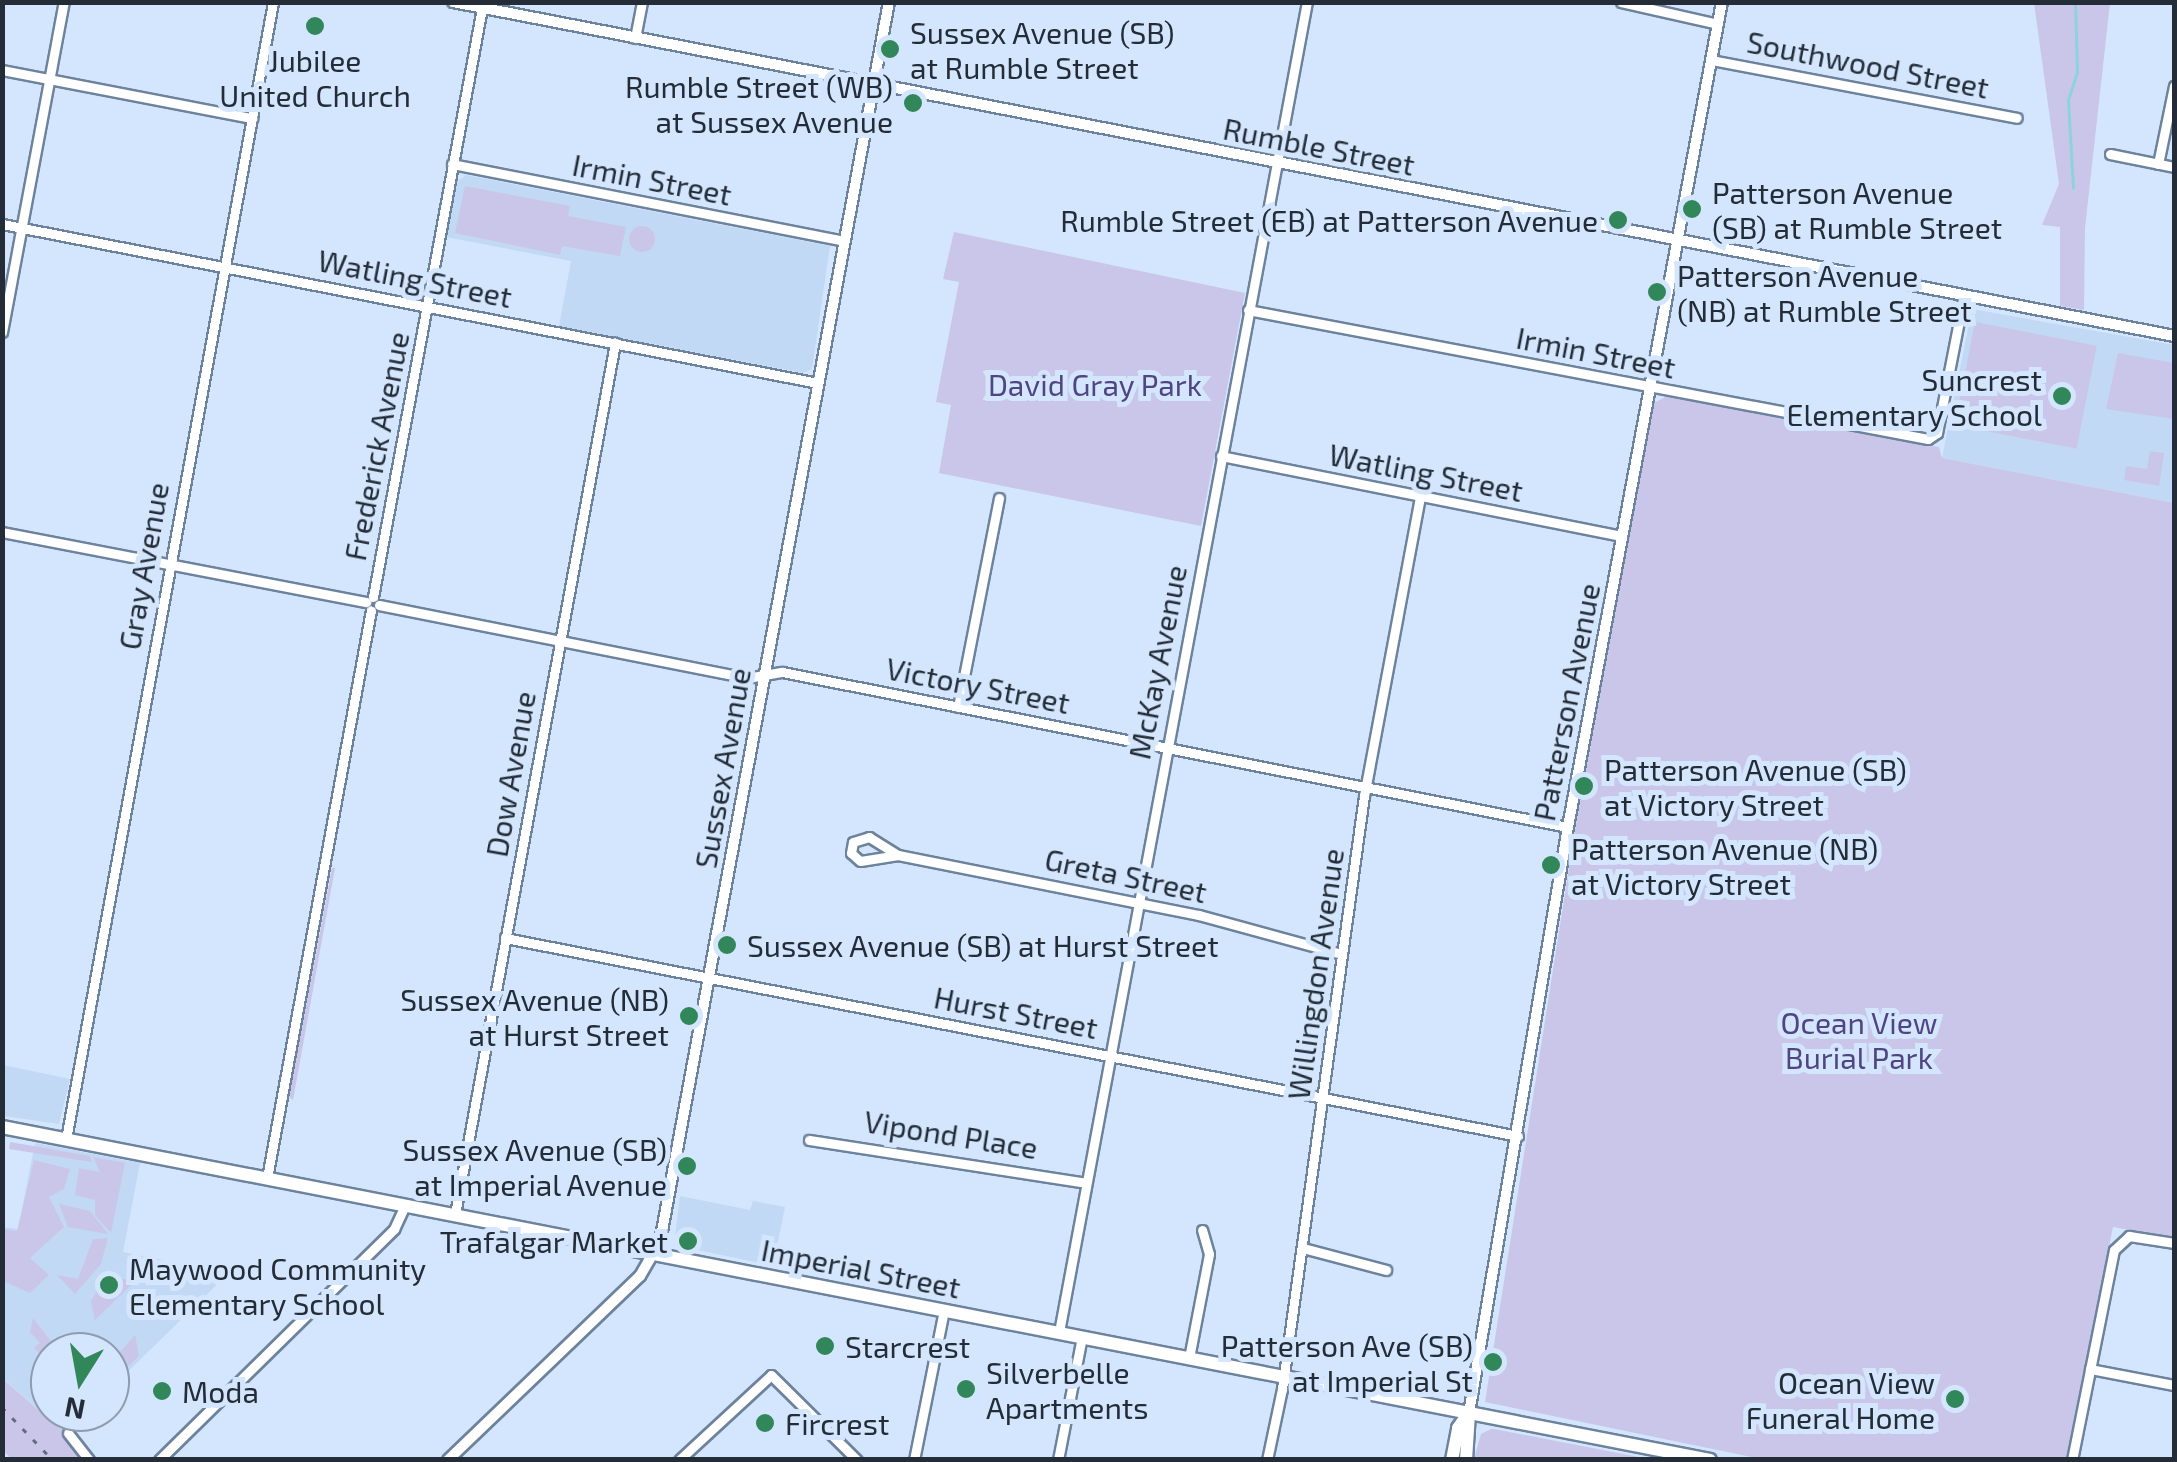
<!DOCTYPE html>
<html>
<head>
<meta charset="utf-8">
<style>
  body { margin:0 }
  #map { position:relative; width:2177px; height:1462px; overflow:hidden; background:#d3e6fd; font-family:"Exo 2",sans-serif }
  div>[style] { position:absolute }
  .built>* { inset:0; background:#c1d9f4 }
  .green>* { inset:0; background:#cac6e9; transform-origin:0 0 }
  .round { border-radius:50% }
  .stream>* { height:2.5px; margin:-1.25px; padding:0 1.25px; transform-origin:1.25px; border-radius:1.25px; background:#8fd1e1 }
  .roads { filter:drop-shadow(2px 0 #6d839d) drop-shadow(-2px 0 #6d839d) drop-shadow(0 2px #6d839d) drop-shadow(0 -2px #6d839d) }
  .minor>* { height:9px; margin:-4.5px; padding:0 4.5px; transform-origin:4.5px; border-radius:4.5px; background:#fff }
  .tertiary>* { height:10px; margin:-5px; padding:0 5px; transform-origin:5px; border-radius:5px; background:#fff }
  .secondary>* { height:12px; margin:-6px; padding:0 6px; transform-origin:6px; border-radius:6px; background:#fff }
  .rail>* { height:2.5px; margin-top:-1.25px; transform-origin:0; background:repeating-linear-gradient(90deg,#606c7b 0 5px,transparent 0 15px) }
  .dots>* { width:28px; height:28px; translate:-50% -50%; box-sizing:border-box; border:5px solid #d3e6fd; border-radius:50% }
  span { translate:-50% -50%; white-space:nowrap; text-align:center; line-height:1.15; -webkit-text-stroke:10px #d3e6fd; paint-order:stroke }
  .poi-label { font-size:30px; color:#232c37 }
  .left { translate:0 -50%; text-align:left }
  .right { translate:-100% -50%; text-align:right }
  .street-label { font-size:30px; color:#232c37 }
  .park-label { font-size:30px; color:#514482 }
  .frame { position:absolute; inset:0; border:5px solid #232c37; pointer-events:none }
  .north { position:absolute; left:30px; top:1332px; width:100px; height:100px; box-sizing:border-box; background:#d3e6fd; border:2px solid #8d9cae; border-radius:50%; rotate:191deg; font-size:28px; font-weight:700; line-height:40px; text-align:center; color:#232c37 }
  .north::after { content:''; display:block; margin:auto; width:35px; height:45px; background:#31865a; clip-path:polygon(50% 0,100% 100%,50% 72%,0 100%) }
</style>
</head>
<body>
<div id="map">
  <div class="built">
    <div style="clip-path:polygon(466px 175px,830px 246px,812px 369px,803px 373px,559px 326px,571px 261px,446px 237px,457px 182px)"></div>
    <div style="clip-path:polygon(1972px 309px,2174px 345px,2174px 503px,1942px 458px)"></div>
    <div style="clip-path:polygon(3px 1065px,70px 1079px,59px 1124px,3px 1116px)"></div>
    <div style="clip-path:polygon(35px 1143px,140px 1163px,123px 1252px,229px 1273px,110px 1389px,110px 1352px,50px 1352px,50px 1412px,87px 1412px,65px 1433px,3px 1378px,2px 1227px,18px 1229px)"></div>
    <div style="clip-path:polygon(680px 1196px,750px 1210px,753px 1201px,785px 1207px,773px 1266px,674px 1245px)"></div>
  </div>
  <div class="green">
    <div style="clip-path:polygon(2034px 3px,2110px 3px,2085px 228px,2084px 310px,2060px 306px,2060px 227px,2042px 225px,2059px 184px)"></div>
    <div style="clip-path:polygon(465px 186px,570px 206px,568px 216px,626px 227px,620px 256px,562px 246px,560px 255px,455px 233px)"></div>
    <div class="round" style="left:629px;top:226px;width:26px;height:26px"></div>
    <div style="clip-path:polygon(954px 232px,1245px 293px,1201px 526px,939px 473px,951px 405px,936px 402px,959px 282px,943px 279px)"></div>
    <div style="left:1975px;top:322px;width:124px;height:105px;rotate:11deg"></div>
    <div style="clip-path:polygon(2118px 353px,2174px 363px,2174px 419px,2106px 409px)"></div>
    <div style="clip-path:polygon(1669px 395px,1939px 447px,1942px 458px,2174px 503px,2174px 1238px,2113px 1227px,2066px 1459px,1761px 1459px,1485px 1402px,1575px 830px,1654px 403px)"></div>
    <div style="clip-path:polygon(2150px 451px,2164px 453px,2159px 486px,2124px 480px,2126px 466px,2147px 469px)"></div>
    <div style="clip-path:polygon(332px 868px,335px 868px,293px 1100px,289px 1097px)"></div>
    <div style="clip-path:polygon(10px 1142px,90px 1156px,92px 1162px,9px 1149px)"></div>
    <div style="clip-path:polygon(93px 1157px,125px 1163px,111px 1233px,95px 1215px,95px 1200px,75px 1195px,79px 1168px,100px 1172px)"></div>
    <div style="clip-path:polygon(34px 1160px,70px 1169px,64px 1189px,49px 1197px,64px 1227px,30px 1258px,49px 1275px,30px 1293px,3px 1281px,2px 1229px,17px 1231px)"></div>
    <div style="clip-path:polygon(59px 1204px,90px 1211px,108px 1234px,68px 1227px)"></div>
    <div style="clip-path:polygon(108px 1238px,101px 1264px,75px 1294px,57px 1275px,78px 1279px,93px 1239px)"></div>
    <div style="clip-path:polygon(106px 1276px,135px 1281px,95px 1320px,91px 1301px)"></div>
    <div style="clip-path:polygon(33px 1318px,59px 1352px,50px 1352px,50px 1364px,34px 1348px,40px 1343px,30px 1332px)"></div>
    <div style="clip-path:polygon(135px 1335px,139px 1356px,110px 1384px,110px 1363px)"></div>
    <div style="clip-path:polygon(2px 1378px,65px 1433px,81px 1459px,11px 1459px,3px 1450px)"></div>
    <div style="clip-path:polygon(1491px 1429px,1494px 1429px,1649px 1459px,1474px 1459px,1481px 1434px)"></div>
  </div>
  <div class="stream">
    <div style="left:2073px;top:188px;width:88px;rotate:-93.3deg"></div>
    <div style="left:2068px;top:100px;width:28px;rotate:-72deg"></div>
    <div style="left:2077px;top:73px;width:71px;rotate:-91.6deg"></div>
  </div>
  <div class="roads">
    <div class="minor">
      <div style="left:1621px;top:2px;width:99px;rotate:12.8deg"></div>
      <div style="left:635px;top:38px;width:37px;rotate:-79deg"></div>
      <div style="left:1711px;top:60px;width:311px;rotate:10.7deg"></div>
      <div style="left:2px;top:70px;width:255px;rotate:10.9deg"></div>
      <div style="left:2110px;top:154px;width:65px;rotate:11.5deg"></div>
      <div style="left:452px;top:164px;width:399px;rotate:11.1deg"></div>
      <div style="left:2158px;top:164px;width:80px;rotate:-78.4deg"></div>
      <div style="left:2px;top:224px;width:831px;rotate:11.03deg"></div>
      <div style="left:1248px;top:310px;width:692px;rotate:10.74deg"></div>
      <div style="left:1928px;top:439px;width:11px;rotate:-34deg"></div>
      <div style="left:1937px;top:433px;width:140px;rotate:-78.9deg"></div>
      <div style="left:2px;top:332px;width:336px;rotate:-79.4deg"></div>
      <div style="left:1221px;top:456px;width:409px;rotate:11.3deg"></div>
      <div style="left:2px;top:532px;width:371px;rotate:10.9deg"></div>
      <div style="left:373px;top:597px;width:599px;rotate:-79.52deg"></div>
      <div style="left:379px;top:605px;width:375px;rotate:11.2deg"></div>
      <div style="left:747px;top:678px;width:36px;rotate:-10deg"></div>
      <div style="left:782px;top:672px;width:801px;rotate:11.16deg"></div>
      <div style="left:958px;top:707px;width:213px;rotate:-78.9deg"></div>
      <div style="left:898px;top:855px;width:38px;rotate:171deg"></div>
      <div style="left:860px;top:861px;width:12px;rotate:-138deg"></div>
      <div style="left:851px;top:853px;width:11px;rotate:-80deg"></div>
      <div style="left:853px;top:842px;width:17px;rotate:-17deg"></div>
      <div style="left:869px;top:837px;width:34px;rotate:32deg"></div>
      <div style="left:898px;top:855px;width:307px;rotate:11.3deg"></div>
      <div style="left:1199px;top:915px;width:148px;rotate:15.3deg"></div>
      <div style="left:505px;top:938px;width:1032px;rotate:11.06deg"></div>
      <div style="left:66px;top:1139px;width:1156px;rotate:-79.68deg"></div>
      <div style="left:809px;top:1140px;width:280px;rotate:8.8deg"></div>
      <div style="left:267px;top:1178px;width:577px;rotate:-79.62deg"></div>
      <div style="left:455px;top:1214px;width:886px;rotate:-79.59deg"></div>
      <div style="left:1303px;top:1248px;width:86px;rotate:14.8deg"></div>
      <div style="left:1059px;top:1332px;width:1353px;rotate:-79.44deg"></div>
      <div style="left:1189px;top:1358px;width:106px;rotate:-79.1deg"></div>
      <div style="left:1209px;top:1254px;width:25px;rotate:-106deg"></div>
      <div style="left:2090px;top:1369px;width:86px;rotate:10.8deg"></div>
      <div style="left:68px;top:1433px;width:34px;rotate:52deg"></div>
      <div style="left:159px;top:1460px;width:330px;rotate:-44.5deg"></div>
      <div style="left:394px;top:1229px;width:26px;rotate:-65deg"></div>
      <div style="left:679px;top:1460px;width:125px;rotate:-42.7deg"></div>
      <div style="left:771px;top:1375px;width:121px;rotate:44.7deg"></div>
      <div style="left:914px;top:1460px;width:153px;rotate:-78.7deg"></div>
      <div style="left:1058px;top:1460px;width:126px;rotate:-79deg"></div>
      <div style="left:1267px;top:1460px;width:73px;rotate:-78.1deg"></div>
      <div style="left:1282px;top:1389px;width:599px;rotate:-82.13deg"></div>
      <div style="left:1364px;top:796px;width:305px;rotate:-79.4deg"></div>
      <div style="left:2072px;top:1460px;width:214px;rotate:-78.7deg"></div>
      <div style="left:2114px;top:1250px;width:21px;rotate:-43deg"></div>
      <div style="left:2129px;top:1236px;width:46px;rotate:8.8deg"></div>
    </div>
    <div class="tertiary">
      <div style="left:453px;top:2px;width:1753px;rotate:10.98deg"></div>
      <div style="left:1469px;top:1413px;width:594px;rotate:-80.41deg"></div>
      <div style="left:1568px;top:827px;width:839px;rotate:-79.43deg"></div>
      <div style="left:448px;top:1460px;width:266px;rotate:-43.8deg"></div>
      <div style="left:640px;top:1276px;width:39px;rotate:-60deg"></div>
      <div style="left:660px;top:1242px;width:1261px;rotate:-79.54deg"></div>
    </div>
    <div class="secondary">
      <div style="left:2px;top:1127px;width:1740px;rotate:11.03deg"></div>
      <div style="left:1452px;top:1460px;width:33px;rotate:-79deg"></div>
      <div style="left:1458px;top:1428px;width:19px;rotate:-54deg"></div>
      <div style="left:1466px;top:1460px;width:47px;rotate:-86.3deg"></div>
    </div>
  </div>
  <div class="rail">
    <div style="left:2px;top:1407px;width:74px;rotate:46.1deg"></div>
  </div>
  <div class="dots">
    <div style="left:315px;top:26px;background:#31865a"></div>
    <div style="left:890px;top:49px;background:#31865a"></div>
    <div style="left:913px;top:103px;background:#31865a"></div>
    <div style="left:1692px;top:209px;background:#31865a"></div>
    <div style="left:1618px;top:220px;background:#31865a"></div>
    <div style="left:1657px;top:292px;background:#31865a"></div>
    <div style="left:2062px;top:396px;background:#31865a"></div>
    <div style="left:1584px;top:786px;background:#31865a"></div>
    <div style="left:1551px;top:865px;background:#31865a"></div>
    <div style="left:727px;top:945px;background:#31865a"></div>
    <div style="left:689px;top:1016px;background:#31865a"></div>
    <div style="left:687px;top:1166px;background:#31865a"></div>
    <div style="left:688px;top:1241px;background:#31865a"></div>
    <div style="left:109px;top:1285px;background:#31865a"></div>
    <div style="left:825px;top:1346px;background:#31865a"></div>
    <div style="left:1493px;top:1362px;background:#31865a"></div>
    <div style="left:966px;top:1389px;background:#31865a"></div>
    <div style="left:162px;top:1391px;background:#31865a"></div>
    <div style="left:1955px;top:1399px;background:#31865a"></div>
    <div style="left:765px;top:1423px;background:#31865a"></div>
  </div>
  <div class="poi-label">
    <span class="left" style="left:910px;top:49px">Sussex Avenue (SB)<br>at Rumble Street</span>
    <span style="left:315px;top:77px">Jubilee<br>United Church</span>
    <span class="right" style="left:893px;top:103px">Rumble Street (WB)<br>at Sussex Avenue</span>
    <span class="left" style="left:1712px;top:209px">Patterson Avenue<br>(SB) at Rumble Street</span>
    <span class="right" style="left:1598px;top:220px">Rumble Street (EB) at Patterson Avenue</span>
    <span class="left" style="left:1677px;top:292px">Patterson Avenue<br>(NB) at Rumble Street</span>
    <span class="right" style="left:2042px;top:396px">Suncrest<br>Elementary School</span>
    <span class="left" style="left:1604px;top:786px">Patterson Avenue (SB)<br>at Victory Street</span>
    <span class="left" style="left:1571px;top:865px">Patterson Avenue (NB)<br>at Victory Street</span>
    <span class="left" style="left:747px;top:945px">Sussex Avenue (SB) at Hurst Street</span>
    <span class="right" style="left:669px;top:1016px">Sussex Avenue (NB)<br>at Hurst Street</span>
    <span class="right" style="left:667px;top:1166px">Sussex Avenue (SB)<br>at Imperial Avenue</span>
    <span class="right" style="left:668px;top:1241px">Trafalgar Market</span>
    <span class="left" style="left:129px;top:1285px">Maywood Community<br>Elementary School</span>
    <span class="right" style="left:1473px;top:1362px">Patterson Ave (SB)<br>at Imperial St</span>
    <span class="left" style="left:845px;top:1346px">Starcrest</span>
    <span class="left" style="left:986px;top:1389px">Silverbelle<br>Apartments</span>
    <span class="right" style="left:1935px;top:1399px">Ocean View<br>Funeral Home</span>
    <span class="left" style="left:182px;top:1391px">Moda</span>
    <span class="left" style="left:785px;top:1423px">Fircrest</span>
  </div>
  <div class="street-label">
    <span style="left:1868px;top:64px;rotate:11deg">Southwood Street</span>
    <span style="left:1319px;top:146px;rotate:11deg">Rumble Street</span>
    <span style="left:652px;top:179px;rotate:11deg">Irmin Street</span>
    <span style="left:415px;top:278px;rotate:11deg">Watling Street</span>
    <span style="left:1596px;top:352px;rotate:11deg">Irmin Street</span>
    <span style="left:376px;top:446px;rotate:-79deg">Frederick Avenue</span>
    <span style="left:1426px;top:472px;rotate:11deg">Watling Street</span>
    <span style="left:143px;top:566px;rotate:-80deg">Gray Avenue</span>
    <span style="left:1157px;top:662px;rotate:-79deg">McKay Avenue</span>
    <span style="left:978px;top:685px;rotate:11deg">Victory Street</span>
    <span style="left:1566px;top:702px;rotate:-79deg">Patterson Avenue</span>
    <span style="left:722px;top:768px;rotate:-80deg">Sussex Avenue</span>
    <span style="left:510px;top:774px;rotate:-80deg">Dow Avenue</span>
    <span style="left:1126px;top:875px;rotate:12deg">Greta Street</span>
    <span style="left:1315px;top:974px;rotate:-82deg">Willingdon Avenue</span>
    <span style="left:1016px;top:1012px;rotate:11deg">Hurst Street</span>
    <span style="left:951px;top:1134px;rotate:9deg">Vipond Place</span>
    <span style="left:861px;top:1268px;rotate:11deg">Imperial Street</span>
  </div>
  <div class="park-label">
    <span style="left:1095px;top:384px">David Gray Park</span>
    <span style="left:1859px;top:1039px">Ocean View<br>Burial Park</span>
  </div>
  <div class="frame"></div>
  <div class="north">N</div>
</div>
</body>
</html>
